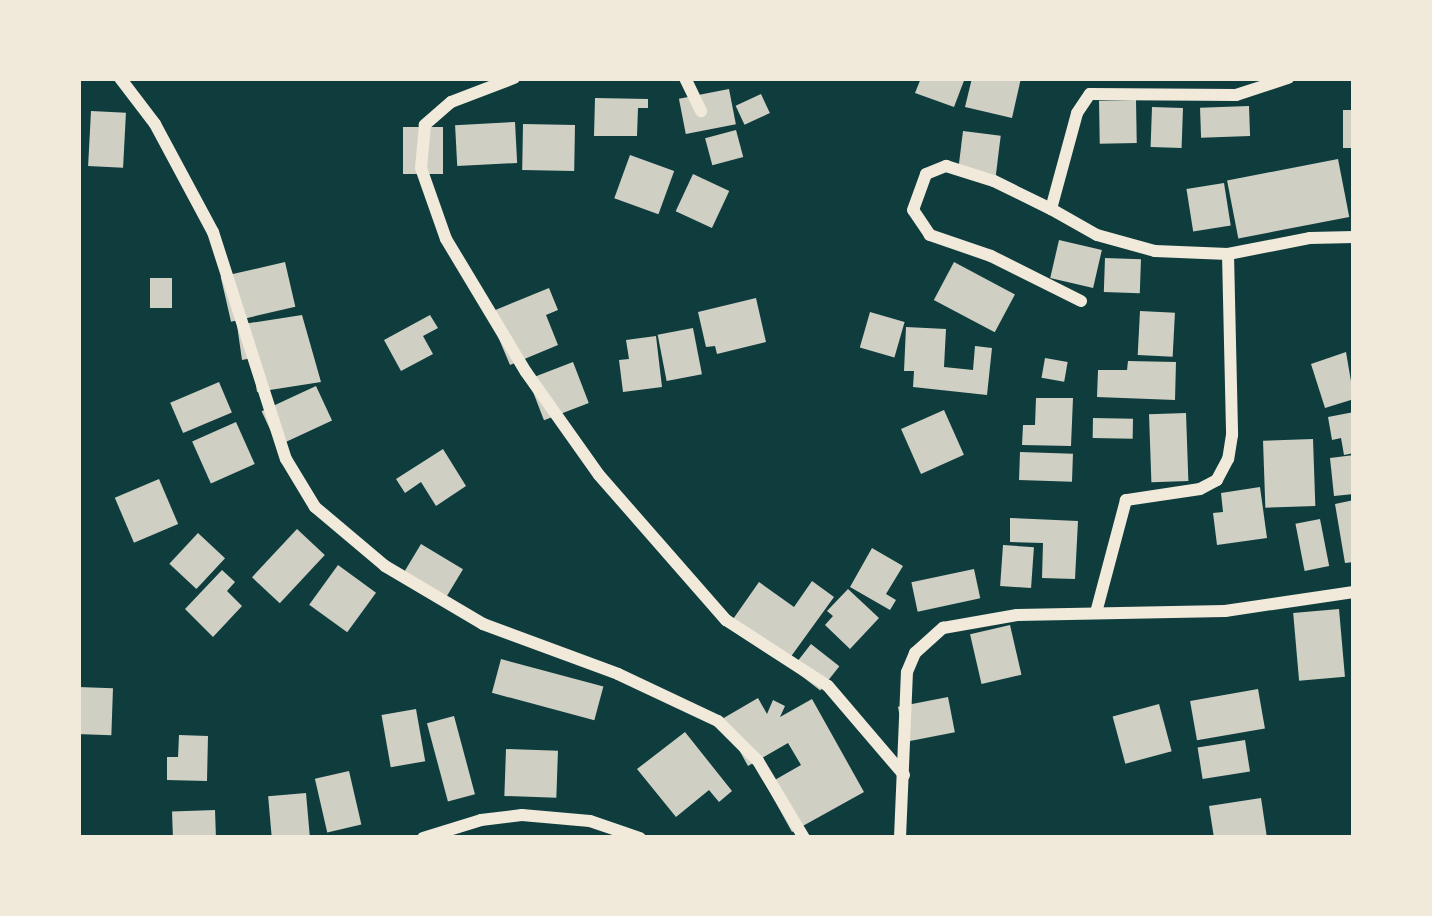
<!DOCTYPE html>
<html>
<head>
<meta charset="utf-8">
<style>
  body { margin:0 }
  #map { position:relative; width:1432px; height:916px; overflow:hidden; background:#0f3d3e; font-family:"Space Grotesk",sans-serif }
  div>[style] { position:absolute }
  .building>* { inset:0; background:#cfcfc3; transform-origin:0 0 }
  .minor>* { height:12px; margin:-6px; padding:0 6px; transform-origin:6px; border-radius:6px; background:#f1e9da }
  span { translate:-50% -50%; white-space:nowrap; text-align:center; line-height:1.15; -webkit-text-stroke:12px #f1e9da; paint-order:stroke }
  .frame { position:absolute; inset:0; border:81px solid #f1e9da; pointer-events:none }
</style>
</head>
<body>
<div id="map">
  <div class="building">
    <div style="clip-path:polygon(921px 78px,965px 78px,954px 107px,915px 93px)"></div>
    <div style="clip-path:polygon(972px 78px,1021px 78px,1012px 118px,965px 107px)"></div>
    <div style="left:729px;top:89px;width:36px;height:51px;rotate:79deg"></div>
    <div style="left:761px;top:94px;width:21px;height:28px;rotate:65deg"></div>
    <div style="clip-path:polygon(595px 98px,648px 99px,648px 108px,638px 108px,637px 136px,594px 136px)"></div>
    <div style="left:1136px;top:100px;width:43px;height:37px;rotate:89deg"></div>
    <div style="left:1249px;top:106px;width:30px;height:49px;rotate:88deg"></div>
    <div style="left:1152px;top:107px;width:31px;height:40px;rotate:2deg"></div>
    <div style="left:1354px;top:110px;width:38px;height:11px;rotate:90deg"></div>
    <div style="left:91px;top:111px;width:35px;height:55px;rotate:3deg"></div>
    <div style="left:515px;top:122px;width:41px;height:60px;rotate:87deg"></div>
    <div style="left:523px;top:124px;width:52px;height:46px;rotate:1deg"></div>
    <div style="left:403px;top:127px;width:40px;height:47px"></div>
    <div style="left:736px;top:130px;width:28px;height:32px;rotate:75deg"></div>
    <div style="left:963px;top:131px;width:38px;height:44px;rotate:7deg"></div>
    <div style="left:630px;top:155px;width:47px;height:46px;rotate:20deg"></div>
    <div style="left:1338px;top:159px;width:59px;height:113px;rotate:79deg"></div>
    <div style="left:693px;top:174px;width:40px;height:41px;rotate:25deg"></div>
    <div style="left:1224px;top:183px;width:43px;height:38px;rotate:81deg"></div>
    <div style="left:1059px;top:240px;width:44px;height:39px;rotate:13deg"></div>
    <div style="left:1105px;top:258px;width:36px;height:34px;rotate:2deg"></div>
    <div style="left:285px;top:262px;width:46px;height:66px;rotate:77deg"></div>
    <div style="left:954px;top:262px;width:69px;height:43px;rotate:28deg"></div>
    <div style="left:150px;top:278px;width:22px;height:30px"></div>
    <div style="clip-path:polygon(549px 288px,558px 310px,546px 315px,558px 345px,510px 365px,488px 313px)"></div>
    <div style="clip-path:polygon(756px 298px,766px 342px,717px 354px,715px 346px,706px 347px,698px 312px)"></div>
    <div style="left:1140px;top:311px;width:35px;height:44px;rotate:3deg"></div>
    <div style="left:870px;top:312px;width:36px;height:37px;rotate:16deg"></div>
    <div style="clip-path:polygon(302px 315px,321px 382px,257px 392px,252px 358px,242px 360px,237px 325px)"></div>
    <div style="clip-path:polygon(430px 315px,438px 328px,423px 336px,433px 354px,401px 371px,384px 340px)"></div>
    <div style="clip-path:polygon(906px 327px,946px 329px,944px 367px,973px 370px,975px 346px,992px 348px,987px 395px,913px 387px,914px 371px,904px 371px)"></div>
    <div style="left:693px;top:328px;width:47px;height:36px;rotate:79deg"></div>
    <div style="clip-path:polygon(656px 336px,662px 387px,623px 392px,619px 360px,629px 359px,626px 340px)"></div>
    <div style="clip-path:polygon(1346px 352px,1354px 399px,1325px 408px,1311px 364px)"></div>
    <div style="left:1045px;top:358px;width:23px;height:20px;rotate:10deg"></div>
    <div style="clip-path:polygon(1128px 361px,1176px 362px,1175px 400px,1097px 397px,1098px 370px,1127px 370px)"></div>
    <div style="left:573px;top:362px;width:44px;height:48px;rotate:69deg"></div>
    <div style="left:219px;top:382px;width:33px;height:53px;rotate:67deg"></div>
    <div style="left:316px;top:386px;width:38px;height:60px;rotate:65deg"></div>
    <div style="clip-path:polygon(1036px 398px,1073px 398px,1071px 446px,1022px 445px,1023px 425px,1035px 425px)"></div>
    <div style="left:944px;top:410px;width:49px;height:47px;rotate:66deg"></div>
    <div style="clip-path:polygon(1354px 412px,1354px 453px,1344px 455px,1341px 438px,1332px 440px,1328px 417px)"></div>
    <div style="left:1186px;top:413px;width:68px;height:37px;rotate:88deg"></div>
    <div style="left:1093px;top:418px;width:40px;height:20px;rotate:1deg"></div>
    <div style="left:236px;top:422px;width:46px;height:48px;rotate:66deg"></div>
    <div style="left:1313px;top:439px;width:67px;height:50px;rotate:88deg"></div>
    <div style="clip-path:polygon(443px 449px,466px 486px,436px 506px,421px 482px,405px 493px,396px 479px)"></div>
    <div style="left:1020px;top:452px;width:53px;height:28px;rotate:2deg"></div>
    <div style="clip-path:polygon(1354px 455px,1354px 494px,1334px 496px,1330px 458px)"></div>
    <div style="left:159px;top:479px;width:49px;height:48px;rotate:67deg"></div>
    <div style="clip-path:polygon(1260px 487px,1267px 538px,1217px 545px,1213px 513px,1223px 512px,1221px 493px)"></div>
    <div style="clip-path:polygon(1354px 500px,1354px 562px,1345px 563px,1335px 504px)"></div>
    <div style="clip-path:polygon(1010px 518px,1078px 521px,1075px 579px,1042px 578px,1043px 543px,1010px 542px)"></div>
    <div style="left:1320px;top:519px;width:48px;height:25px;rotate:79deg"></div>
    <div style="left:297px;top:529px;width:38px;height:66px;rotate:43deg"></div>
    <div style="left:198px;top:533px;width:37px;height:42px;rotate:43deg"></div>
    <div style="left:421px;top:544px;width:49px;height:42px;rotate:31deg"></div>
    <div style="left:1003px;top:545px;width:31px;height:41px;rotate:4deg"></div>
    <div style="clip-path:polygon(872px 548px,903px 566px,886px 594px,896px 600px,890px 610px,850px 587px)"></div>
    <div style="left:338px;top:565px;width:47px;height:49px;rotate:36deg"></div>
    <div style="left:974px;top:569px;width:30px;height:64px;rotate:78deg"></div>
    <div style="clip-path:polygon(222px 570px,235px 582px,227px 591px,242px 606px,213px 637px,185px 609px)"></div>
    <div style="clip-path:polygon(812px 581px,834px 597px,787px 662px,731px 622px,759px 582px,794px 607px)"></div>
    <div style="clip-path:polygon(848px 589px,879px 618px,850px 649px,825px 625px,833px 616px,827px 611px)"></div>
    <div style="left:1339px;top:609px;width:68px;height:46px;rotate:85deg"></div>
    <div style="left:1010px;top:625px;width:51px;height:41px;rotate:77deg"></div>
    <div style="left:811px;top:644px;width:36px;height:31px;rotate:38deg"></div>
    <div style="left:501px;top:659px;width:106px;height:35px;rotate:15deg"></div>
    <div style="left:78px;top:687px;width:35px;height:47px;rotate:2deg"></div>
    <div style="left:1258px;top:689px;width:40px;height:69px;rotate:80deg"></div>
    <div style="left:948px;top:697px;width:36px;height:51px;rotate:79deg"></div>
    <div style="clip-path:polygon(758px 698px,767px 714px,773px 700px,785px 706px,780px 717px,812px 699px,864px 792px,792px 832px,766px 785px,801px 765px,788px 743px,748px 766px,722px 719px)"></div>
    <div style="left:1159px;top:704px;width:49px;height:48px;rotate:75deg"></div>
    <div style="left:416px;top:709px;width:53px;height:35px;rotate:80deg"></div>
    <div style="left:454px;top:716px;width:81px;height:28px;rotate:75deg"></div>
    <div style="clip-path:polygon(685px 732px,732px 791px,719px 802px,709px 790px,676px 817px,637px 769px)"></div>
    <div style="clip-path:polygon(179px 735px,208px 736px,207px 781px,167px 780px,167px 757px,178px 757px)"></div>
    <div style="left:1245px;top:740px;width:32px;height:48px;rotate:81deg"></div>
    <div style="left:506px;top:749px;width:52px;height:47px;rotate:2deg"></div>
    <div style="left:349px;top:771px;width:55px;height:35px;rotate:77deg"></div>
    <div style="left:306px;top:793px;width:45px;height:38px;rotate:85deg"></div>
    <div style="clip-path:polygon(1261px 798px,1267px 838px,1214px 838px,1209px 806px)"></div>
    <div style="left:215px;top:810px;width:28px;height:43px;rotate:88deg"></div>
  </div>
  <div class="minor">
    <div style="left:120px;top:78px;width:58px;rotate:52.7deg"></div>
    <div style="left:155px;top:124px;width:123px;rotate:61.8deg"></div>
    <div style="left:213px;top:232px;width:238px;rotate:72.2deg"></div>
    <div style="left:286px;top:459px;width:56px;rotate:58.9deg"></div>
    <div style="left:315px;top:507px;width:92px;rotate:40.1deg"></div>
    <div style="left:385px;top:566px;width:114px;rotate:30.6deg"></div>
    <div style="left:483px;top:624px;width:144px;rotate:20.3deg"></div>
    <div style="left:618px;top:674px;width:110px;rotate:25.2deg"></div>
    <div style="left:718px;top:721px;width:57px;rotate:45deg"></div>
    <div style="left:758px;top:761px;width:90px;rotate:59.1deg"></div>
    <div style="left:514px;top:78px;width:67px;rotate:159.1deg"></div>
    <div style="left:451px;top:102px;width:35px;rotate:139deg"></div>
    <div style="left:425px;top:125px;width:43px;rotate:95.3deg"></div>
    <div style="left:421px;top:168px;width:75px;rotate:70.6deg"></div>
    <div style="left:446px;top:239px;width:155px;rotate:59deg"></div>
    <div style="left:526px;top:372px;width:126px;rotate:54.7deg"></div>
    <div style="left:599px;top:475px;width:193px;rotate:48.8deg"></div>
    <div style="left:726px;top:620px;width:121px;rotate:32.9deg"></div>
    <div style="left:828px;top:686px;width:117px;rotate:49.5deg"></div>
    <div style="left:685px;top:78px;width:37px;rotate:64deg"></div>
    <div style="left:1051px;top:209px;width:53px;rotate:29.5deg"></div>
    <div style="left:1097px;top:235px;width:60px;rotate:15.4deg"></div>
    <div style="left:1155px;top:251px;width:73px;rotate:2.4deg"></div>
    <div style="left:1228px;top:254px;width:181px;rotate:88.7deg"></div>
    <div style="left:1232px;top:435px;width:24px;rotate:99deg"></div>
    <div style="left:1228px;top:459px;width:24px;rotate:118deg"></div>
    <div style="left:1217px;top:480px;width:19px;rotate:152deg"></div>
    <div style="left:1200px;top:489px;width:75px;rotate:171.5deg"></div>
    <div style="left:1126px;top:500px;width:117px;rotate:104.9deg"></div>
    <div style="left:1228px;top:254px;width:84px;rotate:-11deg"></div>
    <div style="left:1310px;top:238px;width:44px;rotate:-1.3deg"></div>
    <div style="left:1081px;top:301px;width:101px;rotate:-153.4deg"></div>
    <div style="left:991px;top:256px;width:65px;rotate:-161deg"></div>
    <div style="left:930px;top:235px;width:30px;rotate:-124deg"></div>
    <div style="left:913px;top:210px;width:38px;rotate:-70deg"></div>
    <div style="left:926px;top:174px;width:22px;rotate:-22deg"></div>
    <div style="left:946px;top:166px;width:50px;rotate:17.4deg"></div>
    <div style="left:994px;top:181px;width:64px;rotate:26.2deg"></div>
    <div style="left:1051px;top:209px;width:99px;rotate:-74.8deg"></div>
    <div style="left:1077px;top:113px;width:23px;rotate:-56deg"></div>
    <div style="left:1090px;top:94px;width:146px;rotate:0.4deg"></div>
    <div style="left:1236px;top:95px;width:55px;rotate:-18.1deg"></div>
    <div style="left:423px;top:838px;width:61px;rotate:-17.2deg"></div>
    <div style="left:481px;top:820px;width:41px;rotate:-7deg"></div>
    <div style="left:522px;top:815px;width:68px;rotate:5deg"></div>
    <div style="left:590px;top:821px;width:53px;rotate:18.8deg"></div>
    <div style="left:900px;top:838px;width:166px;rotate:-87.6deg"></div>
    <div style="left:907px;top:672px;width:21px;rotate:-67deg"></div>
    <div style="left:915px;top:653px;width:38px;rotate:-42deg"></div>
    <div style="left:943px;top:628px;width:75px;rotate:-10deg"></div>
    <div style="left:1017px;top:615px;width:208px;rotate:-1.1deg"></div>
    <div style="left:1225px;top:611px;width:130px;rotate:-8.4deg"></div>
  </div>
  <div class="frame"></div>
</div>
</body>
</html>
